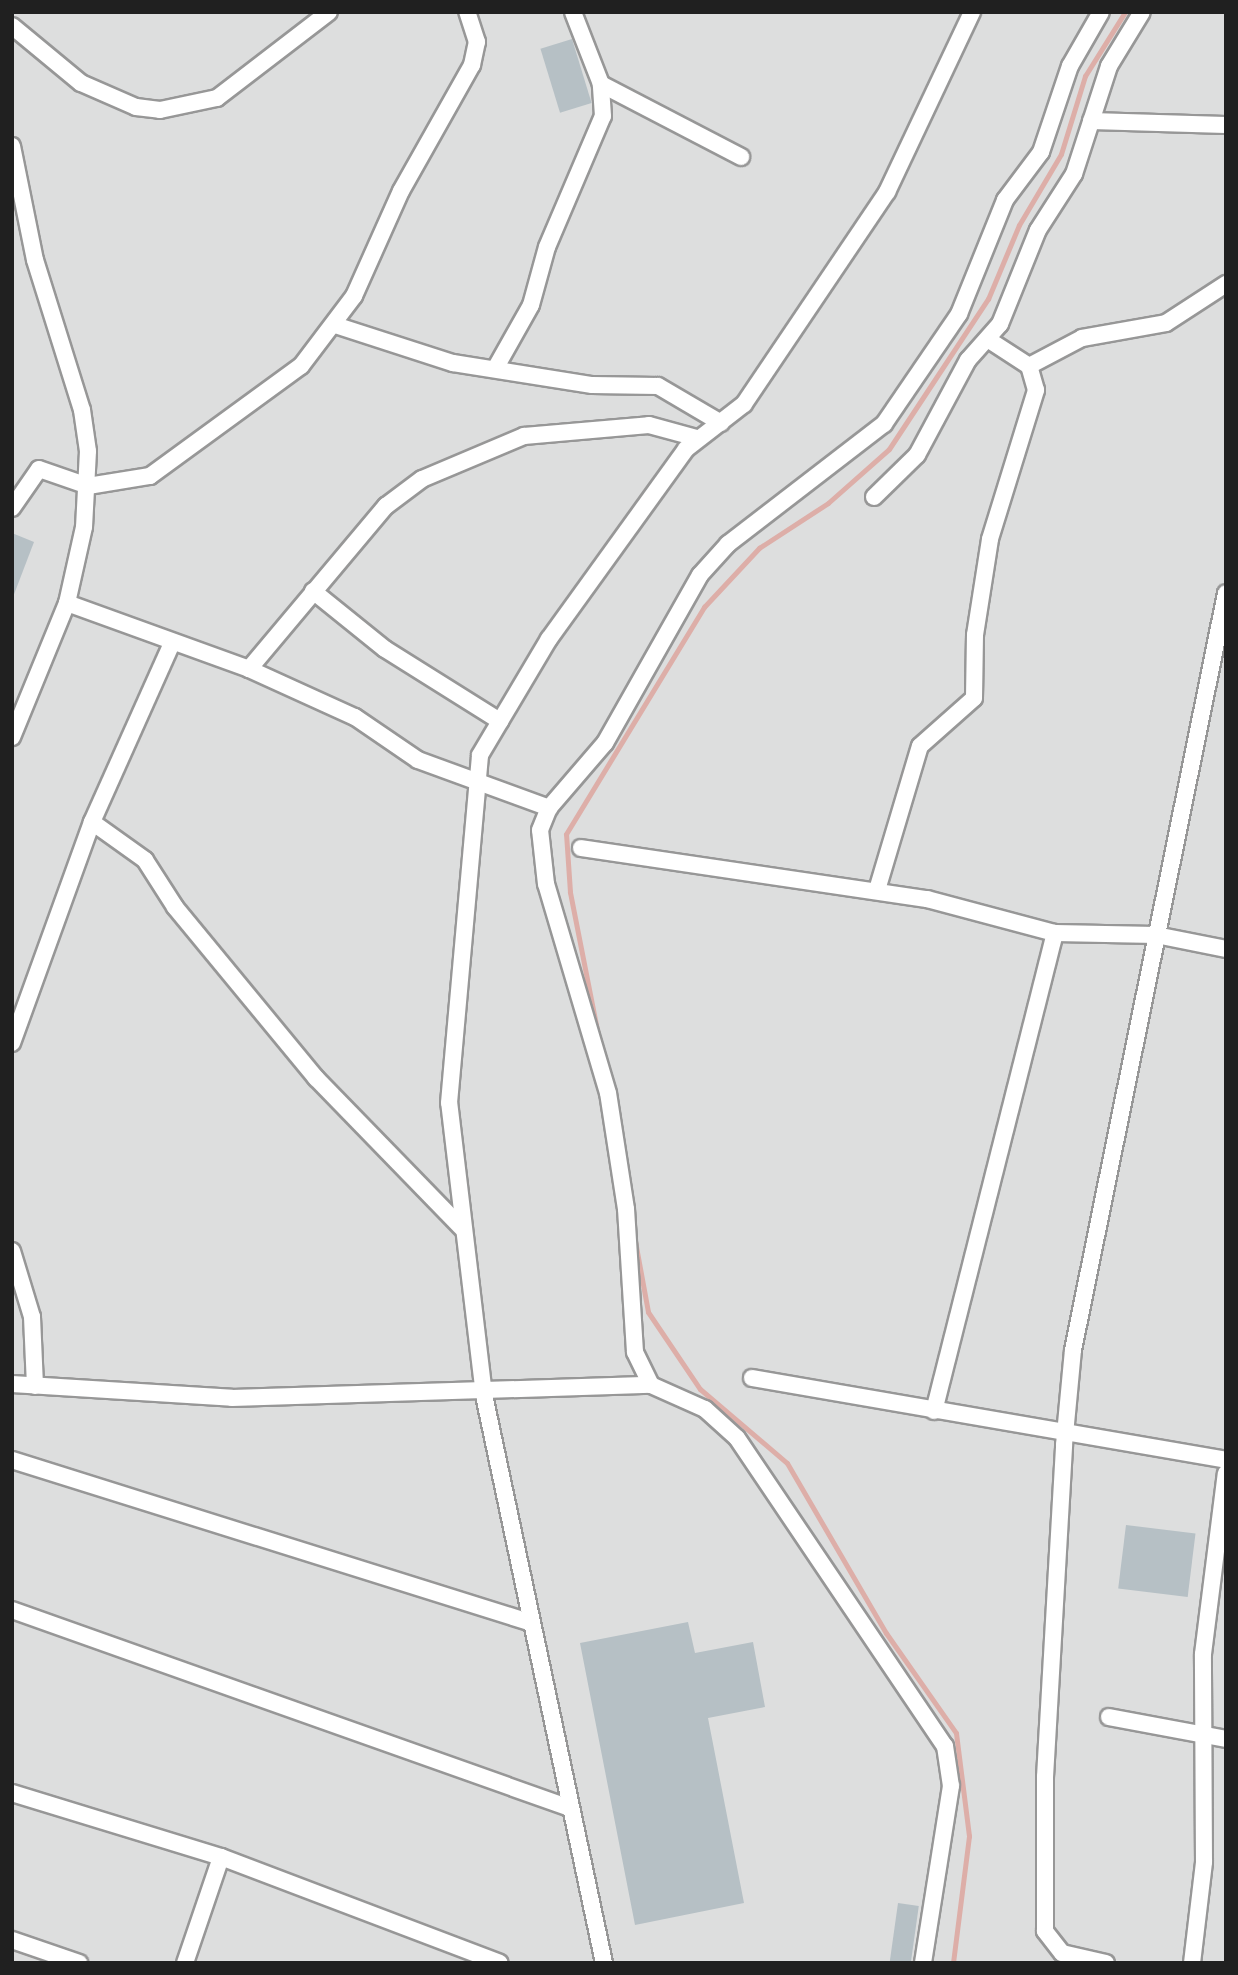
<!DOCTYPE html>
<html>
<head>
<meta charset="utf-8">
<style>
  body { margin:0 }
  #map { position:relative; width:1238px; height:1975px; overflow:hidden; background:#e7ebf0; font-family:"DejaVu Sans",sans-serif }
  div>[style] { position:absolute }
  .residential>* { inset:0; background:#dddede; transform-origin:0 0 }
  .stream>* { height:5px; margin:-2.5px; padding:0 2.5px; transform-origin:2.5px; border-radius:2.5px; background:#ddaea8 }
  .building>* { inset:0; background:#b6c0c5; transform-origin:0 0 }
  .roads { filter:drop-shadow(2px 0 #979797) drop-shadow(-2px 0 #979797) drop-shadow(0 2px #979797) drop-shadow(0 -2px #979797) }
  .minor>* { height:16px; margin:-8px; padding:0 8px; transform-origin:8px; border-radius:8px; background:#fff }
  span { translate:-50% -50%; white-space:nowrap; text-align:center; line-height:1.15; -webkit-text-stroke:6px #fff; paint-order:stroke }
  .frame { position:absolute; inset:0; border:14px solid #202020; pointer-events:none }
</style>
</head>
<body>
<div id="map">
  <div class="residential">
    <div style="left:12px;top:12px;width:1214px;height:1951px"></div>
  </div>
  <div class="stream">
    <div style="left:598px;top:1035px;width:146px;rotate:-101.1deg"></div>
    <div style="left:570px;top:892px;width:58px;rotate:-93.9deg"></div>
    <div style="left:566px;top:834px;width:266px;rotate:-58.7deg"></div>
    <div style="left:704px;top:607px;width:81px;rotate:-47deg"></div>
    <div style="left:759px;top:548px;width:82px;rotate:-33.1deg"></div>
    <div style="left:828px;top:503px;width:81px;rotate:-41.5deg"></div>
    <div style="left:889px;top:449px;width:180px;rotate:-56.6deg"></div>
    <div style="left:988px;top:299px;width:80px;rotate:-67.3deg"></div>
    <div style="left:1019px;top:225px;width:82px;rotate:-59.4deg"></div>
    <div style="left:1061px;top:154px;width:82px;rotate:-72.9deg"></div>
    <div style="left:1085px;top:76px;width:75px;rotate:-58deg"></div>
    <div style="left:635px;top:1241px;width:72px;rotate:79.6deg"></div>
    <div style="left:648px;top:1312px;width:93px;rotate:56deg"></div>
    <div style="left:700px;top:1389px;width:114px;rotate:40.4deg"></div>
    <div style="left:787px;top:1463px;width:197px;rotate:59.8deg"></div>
    <div style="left:886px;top:1633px;width:122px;rotate:55deg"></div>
    <div style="left:956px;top:1733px;width:104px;rotate:82.8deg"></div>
    <div style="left:969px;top:1836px;width:128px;rotate:97.2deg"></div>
  </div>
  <div class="building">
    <div style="left:572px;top:39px;width:67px;height:33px;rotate:73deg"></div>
    <div style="clip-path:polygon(12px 533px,34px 542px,13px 597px,12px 596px)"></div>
    <div style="left:1126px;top:1525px;width:70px;height:64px;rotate:7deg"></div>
    <div style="clip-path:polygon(688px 1622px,695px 1653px,753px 1642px,765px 1707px,708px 1718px,744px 1903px,635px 1925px,580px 1643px)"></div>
    <div style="left:898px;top:1903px;width:21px;height:61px;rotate:8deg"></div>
  </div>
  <div class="roads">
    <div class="minor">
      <div style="left:12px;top:26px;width:89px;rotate:39.6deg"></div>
      <div style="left:81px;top:83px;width:60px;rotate:23.6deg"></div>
      <div style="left:136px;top:107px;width:24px;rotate:7deg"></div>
      <div style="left:160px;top:110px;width:58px;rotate:-11.9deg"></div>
      <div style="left:217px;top:98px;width:141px;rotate:-37.5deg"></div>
      <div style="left:601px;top:84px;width:158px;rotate:27.5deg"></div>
      <div style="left:1091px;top:121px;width:135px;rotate:1.7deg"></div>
      <div style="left:12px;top:146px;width:116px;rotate:78.6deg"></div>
      <div style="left:35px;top:260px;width:157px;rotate:72.6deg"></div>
      <div style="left:82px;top:410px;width:41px;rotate:81.7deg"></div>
      <div style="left:88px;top:451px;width:76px;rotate:93deg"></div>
      <div style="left:84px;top:527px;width:78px;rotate:102.6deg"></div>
      <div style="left:67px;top:603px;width:145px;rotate:112.3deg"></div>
      <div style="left:335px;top:325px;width:124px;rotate:17.9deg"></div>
      <div style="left:453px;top:363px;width:141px;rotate:9deg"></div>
      <div style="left:592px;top:385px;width:66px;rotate:0.9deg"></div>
      <div style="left:658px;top:386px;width:73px;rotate:30.4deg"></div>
      <div style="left:1029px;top:366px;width:60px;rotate:-27.8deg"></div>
      <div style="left:1082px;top:338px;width:85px;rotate:-10.1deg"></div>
      <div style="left:1166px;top:323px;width:72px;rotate:-33deg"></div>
      <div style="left:495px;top:369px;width:73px;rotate:-60.6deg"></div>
      <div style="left:531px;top:305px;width:60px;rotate:-74.6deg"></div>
      <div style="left:547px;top:247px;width:142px;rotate:-66.9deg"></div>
      <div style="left:603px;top:116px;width:32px;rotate:-94deg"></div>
      <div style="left:601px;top:84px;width:77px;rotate:-111.3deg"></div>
      <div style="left:874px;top:497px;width:60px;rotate:-44.3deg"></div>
      <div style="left:917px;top:455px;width:108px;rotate:-61.8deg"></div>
      <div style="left:968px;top:360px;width:48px;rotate:-48.4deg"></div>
      <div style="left:1000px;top:324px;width:101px;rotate:-68deg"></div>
      <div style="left:1038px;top:230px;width:67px;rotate:-57.3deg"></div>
      <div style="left:1074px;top:174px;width:114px;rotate:-72deg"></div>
      <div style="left:1109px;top:66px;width:63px;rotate:-58.6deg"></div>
      <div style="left:12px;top:508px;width:47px;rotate:-55.3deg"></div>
      <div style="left:39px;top:469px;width:52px;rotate:19.1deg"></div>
      <div style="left:88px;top:486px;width:63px;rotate:-9.2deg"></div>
      <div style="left:150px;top:476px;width:187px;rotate:-36.1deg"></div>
      <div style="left:301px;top:366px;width:88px;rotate:-52.9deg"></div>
      <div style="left:354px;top:296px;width:115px;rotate:-65.9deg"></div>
      <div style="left:401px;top:191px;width:145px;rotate:-60.6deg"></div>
      <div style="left:472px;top:65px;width:24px;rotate:-78deg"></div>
      <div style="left:477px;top:42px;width:32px;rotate:-108deg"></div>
      <div style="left:313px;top:591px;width:92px;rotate:38.9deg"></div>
      <div style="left:385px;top:649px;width:136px;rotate:32.1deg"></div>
      <div style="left:67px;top:603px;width:194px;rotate:19.9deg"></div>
      <div style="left:249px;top:669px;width:116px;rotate:24.4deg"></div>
      <div style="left:355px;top:717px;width:76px;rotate:34.3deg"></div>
      <div style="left:418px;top:760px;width:140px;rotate:20.1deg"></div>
      <div style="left:249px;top:669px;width:213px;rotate:-50deg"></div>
      <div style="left:386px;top:506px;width:45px;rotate:-36.9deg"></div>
      <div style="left:422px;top:479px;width:111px;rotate:-22.9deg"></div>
      <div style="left:524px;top:436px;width:125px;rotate:-5deg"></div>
      <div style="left:649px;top:425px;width:50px;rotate:15.2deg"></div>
      <div style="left:92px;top:822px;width:65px;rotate:35.6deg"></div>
      <div style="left:145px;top:860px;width:56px;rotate:57.4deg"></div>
      <div style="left:175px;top:907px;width:222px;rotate:50.5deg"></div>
      <div style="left:316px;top:1078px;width:209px;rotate:45.8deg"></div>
      <div style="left:581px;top:848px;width:350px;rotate:8.4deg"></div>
      <div style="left:927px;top:899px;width:132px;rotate:14.9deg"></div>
      <div style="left:1055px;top:933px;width:101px;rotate:1.1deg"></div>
      <div style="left:1156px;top:935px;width:71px;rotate:11.3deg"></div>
      <div style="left:877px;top:890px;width:150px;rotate:-73.4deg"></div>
      <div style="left:920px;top:746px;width:72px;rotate:-41.6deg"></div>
      <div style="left:974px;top:698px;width:63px;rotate:-89.1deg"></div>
      <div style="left:975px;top:635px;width:97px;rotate:-81.1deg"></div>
      <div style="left:990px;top:539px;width:156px;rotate:-72.8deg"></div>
      <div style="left:1036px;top:390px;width:25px;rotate:-106deg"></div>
      <div style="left:1029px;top:366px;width:48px;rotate:-147deg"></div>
      <div style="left:12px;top:1043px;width:235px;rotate:-70.1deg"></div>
      <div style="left:92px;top:822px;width:196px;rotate:-65.9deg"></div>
      <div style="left:12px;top:1251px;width:69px;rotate:73.1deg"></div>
      <div style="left:32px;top:1317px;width:69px;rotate:87.5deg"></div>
      <div style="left:752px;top:1378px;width:481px;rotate:9.8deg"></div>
      <div style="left:12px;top:1384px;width:220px;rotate:3.6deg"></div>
      <div style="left:232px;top:1398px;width:419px;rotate:-1.8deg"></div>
      <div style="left:651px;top:1385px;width:59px;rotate:24deg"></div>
      <div style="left:705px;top:1409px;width:43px;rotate:42.2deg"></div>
      <div style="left:737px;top:1438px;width:372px;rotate:56deg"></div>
      <div style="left:945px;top:1746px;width:40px;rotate:81.5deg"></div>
      <div style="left:951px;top:1786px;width:179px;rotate:99deg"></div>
      <div style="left:651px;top:1385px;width:37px;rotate:-116deg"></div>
      <div style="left:635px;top:1352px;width:143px;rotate:-93.6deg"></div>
      <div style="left:626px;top:1209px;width:117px;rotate:-98.8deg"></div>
      <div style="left:608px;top:1093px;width:218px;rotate:-106.5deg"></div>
      <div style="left:546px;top:884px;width:54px;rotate:-96.3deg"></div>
      <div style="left:540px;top:830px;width:24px;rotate:-68deg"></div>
      <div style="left:549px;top:808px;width:86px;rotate:-49.3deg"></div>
      <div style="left:605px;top:743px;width:193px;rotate:-60.5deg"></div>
      <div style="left:700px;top:575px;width:42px;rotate:-47.9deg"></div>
      <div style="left:728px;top:544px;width:197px;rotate:-37.6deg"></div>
      <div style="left:884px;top:424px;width:133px;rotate:-55.7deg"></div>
      <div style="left:959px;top:314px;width:123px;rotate:-68deg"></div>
      <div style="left:1005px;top:200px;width:60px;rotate:-53.1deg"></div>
      <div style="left:1041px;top:152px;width:91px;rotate:-71.4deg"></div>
      <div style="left:1070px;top:66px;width:62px;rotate:-60.1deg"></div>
      <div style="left:934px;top:1411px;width:493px;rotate:-75.8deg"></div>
      <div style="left:12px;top:1460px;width:542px;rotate:17.4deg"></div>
      <div style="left:12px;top:1610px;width:592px;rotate:19.54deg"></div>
      <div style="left:1109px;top:1717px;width:119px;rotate:10.6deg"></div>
      <div style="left:12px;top:1793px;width:219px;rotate:17deg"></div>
      <div style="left:221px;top:1857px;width:298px;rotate:20.8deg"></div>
      <div style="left:12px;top:1940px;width:71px;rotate:18.9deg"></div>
      <div style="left:185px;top:1963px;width:112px;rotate:-71.2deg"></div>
      <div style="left:604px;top:1963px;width:581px;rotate:-101.93deg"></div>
      <div style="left:484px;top:1395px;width:294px;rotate:-96.8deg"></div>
      <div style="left:449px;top:1103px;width:349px;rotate:-84.9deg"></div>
      <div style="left:480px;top:755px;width:135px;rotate:-59.3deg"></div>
      <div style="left:549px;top:639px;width:234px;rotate:-54.2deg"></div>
      <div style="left:686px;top:449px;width:73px;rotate:-37.8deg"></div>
      <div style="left:744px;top:404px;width:256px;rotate:-56deg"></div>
      <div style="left:887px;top:192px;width:199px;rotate:-64.7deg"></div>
      <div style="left:1106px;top:1963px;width:45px;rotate:-167.2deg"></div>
      <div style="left:1062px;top:1953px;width:28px;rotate:-128deg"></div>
      <div style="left:1045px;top:1931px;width:154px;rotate:-90deg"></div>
      <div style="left:1045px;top:1777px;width:333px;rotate:-86.7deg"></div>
      <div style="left:1064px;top:1445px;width:95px;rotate:-84.6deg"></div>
      <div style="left:1073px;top:1350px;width:772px;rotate:-78.57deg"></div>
      <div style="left:1192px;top:1963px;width:102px;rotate:-83.2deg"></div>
      <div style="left:1204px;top:1862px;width:208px;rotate:-90.3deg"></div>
      <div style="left:1203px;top:1654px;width:182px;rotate:-82.8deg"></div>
    </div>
  </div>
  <div class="frame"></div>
</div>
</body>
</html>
